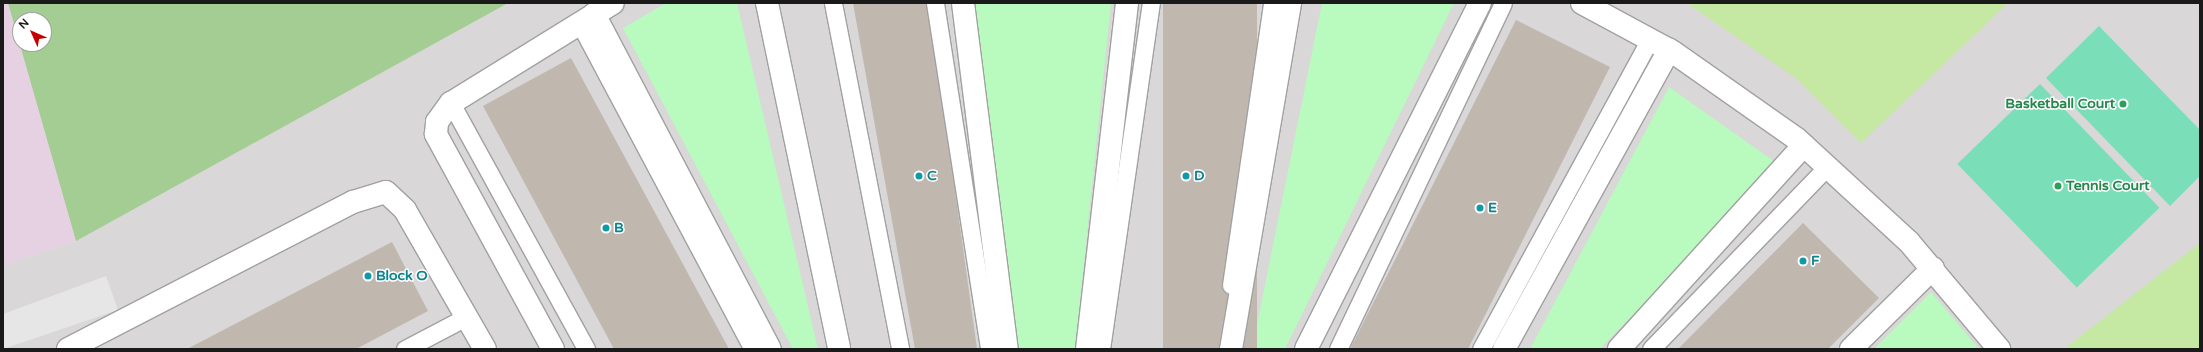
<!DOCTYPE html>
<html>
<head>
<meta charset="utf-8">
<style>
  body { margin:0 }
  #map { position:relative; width:2203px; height:352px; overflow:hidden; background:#ede8df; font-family:"Varela Round",sans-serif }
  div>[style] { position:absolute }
  .residential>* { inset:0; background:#d9d7d7 }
  .industrial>* { inset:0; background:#e6d1e2 }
  .grass>* { inset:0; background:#c5e9a3 }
  .forest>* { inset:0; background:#a3cd93 }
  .park>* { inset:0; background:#b9fabf }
  .pitch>* { inset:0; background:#7adfb9; transform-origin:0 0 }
  .parking>* { inset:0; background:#e6e6e6 }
  .building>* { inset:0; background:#c0b7af; transform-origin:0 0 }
  .roads { filter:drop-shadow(1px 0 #a1a1a1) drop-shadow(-1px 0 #a1a1a1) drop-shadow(0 1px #a1a1a1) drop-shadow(0 -1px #a1a1a1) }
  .service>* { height:17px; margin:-8.5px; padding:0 8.5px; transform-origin:8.5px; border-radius:8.5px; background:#fff }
  .minor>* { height:22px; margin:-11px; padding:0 11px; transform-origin:11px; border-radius:11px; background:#fff }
  .dots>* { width:11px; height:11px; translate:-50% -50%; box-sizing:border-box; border:2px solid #fff; border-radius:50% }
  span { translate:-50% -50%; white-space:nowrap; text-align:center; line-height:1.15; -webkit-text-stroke:3px #fff; paint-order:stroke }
  .leisure-label { font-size:14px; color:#27864d; font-weight:700 }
  .right { translate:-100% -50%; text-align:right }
  .left { translate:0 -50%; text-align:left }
  .culture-label { font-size:14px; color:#0d838f; font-weight:700 }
  .frame { position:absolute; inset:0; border:4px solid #1a1a1a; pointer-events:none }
  .north { position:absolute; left:12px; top:12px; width:40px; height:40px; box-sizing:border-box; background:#fff; border:1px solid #a3a3a3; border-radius:50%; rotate:315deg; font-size:11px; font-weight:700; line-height:16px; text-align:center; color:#1a1a1a }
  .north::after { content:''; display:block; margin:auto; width:14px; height:18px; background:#c50200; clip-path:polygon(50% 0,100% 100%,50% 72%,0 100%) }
</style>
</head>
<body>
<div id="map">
  <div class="residential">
    <div style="clip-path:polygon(evenodd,8px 3px,2200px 3px,2200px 349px,3px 349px,3px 265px,76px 241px,8px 3px,20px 20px,44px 20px,44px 44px,20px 44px,20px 20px)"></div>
  </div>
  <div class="industrial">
    <div style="clip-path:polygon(3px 3px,8px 3px,76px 241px,3px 265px)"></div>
  </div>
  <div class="grass">
    <div style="clip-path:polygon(1687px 3px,2008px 3px,1861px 143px,1797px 79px)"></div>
    <div style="clip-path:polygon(2200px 243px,2200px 349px,2064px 349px)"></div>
  </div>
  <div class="forest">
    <div style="clip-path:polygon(evenodd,8px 3px,508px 3px,76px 241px,8px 3px,20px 20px,44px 20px,44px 44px,20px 44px,20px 20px)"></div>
  </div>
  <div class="park">
    <div style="clip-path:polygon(666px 3px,737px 3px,818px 349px,793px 349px,623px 28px)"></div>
    <div style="clip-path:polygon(974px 3px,1111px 3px,1075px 349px,1018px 349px)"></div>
    <div style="clip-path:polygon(1322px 3px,1454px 3px,1285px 349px,1252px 349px)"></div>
    <div style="clip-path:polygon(1669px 87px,1778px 164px,1600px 349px,1530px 349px)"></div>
    <div style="clip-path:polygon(1931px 292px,1979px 349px,1874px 349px)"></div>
  </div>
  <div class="pitch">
    <div style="clip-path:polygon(2099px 26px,2200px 130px,2200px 176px,2170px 206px,2046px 78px)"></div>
    <div style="left:2040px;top:84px;width:172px;height:115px;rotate:46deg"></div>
  </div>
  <div class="parking">
    <div style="clip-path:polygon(106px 276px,118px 310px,3px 349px,3px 314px)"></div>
  </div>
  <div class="building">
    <div style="clip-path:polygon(853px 3px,929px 3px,977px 349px,915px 349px)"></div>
    <div style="left:1163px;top:3px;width:94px;height:349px"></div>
    <div style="clip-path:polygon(1516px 20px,1610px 67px,1468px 349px,1350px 349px)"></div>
    <div style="clip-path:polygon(571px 58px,729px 349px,614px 349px,483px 106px)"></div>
    <div style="clip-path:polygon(1803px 223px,1879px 298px,1828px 349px,1678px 349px)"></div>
    <div style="clip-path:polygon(392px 242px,428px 311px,356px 349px,187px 349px)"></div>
  </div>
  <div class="roads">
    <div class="service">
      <div style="left:833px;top:3px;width:352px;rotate:79deg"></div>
      <div style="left:935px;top:3px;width:350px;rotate:81.1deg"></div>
      <div style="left:580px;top:24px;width:368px;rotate:62deg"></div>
      <div style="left:451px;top:103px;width:281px;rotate:61.2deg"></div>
      <div style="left:1231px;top:285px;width:285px;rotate:-81.7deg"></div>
      <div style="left:405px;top:349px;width:69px;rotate:-27.7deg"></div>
      <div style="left:1101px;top:349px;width:350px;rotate:-81.8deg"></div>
      <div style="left:1338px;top:349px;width:383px;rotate:-64.5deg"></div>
      <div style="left:1481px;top:349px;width:353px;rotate:-61.4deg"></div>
      <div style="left:1651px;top:349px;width:255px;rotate:-46deg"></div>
    </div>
    <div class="minor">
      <div style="left:767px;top:3px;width:353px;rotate:78.2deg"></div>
      <div style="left:963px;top:3px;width:349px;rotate:82.8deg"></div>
      <div style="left:1582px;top:3px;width:103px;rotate:28.3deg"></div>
      <div style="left:1673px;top:52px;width:151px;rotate:35.1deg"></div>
      <div style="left:1797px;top:139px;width:152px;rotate:42.6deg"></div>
      <div style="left:1909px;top:242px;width:140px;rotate:49.9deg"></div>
      <div style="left:594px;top:14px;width:378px;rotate:62.3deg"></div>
      <div style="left:68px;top:349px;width:321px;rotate:-27.3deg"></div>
      <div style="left:353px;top:202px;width:34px;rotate:-17deg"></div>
      <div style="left:386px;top:192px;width:26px;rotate:43deg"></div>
      <div style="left:405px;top:210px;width:160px;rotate:60.1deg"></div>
      <div style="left:553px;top:349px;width:245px;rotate:-118.6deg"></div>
      <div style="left:436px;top:134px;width:12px;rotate:-85deg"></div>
      <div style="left:437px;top:122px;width:24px;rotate:-54deg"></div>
      <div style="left:451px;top:103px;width:190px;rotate:-31.7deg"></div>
      <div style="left:1087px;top:349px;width:348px;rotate:-83.4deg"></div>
      <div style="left:1231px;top:349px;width:351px;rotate:-80.3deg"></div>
      <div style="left:1306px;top:349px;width:387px;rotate:-63.3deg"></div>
      <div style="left:1504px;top:349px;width:342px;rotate:-61.1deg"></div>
      <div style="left:1619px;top:349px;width:275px;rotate:-47.8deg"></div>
      <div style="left:1851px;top:349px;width:115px;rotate:-44.6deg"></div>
    </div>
  </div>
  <div class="dots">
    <div style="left:2123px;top:104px;background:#2e9e5b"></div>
    <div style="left:919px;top:176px;background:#0f9aa8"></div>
    <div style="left:1186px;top:176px;background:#0f9aa8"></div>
    <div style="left:2058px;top:186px;background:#2e9e5b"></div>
    <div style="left:1480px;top:208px;background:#0f9aa8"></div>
    <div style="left:606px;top:228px;background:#0f9aa8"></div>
    <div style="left:1803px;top:261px;background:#0f9aa8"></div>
    <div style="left:368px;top:276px;background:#0f9aa8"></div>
  </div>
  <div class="leisure-label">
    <span class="right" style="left:2115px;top:104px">Basketball Court</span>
    <span class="left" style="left:2066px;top:186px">Tennis Court</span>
  </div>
  <div class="culture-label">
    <span class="left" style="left:927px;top:176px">C</span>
    <span class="left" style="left:1194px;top:176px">D</span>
    <span class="left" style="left:1488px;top:208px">E</span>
    <span class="left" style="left:614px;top:228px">B</span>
    <span class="left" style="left:1811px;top:261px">F</span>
    <span class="left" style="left:376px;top:276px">Block O</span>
  </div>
  <div class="frame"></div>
  <div class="north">N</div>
</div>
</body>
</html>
